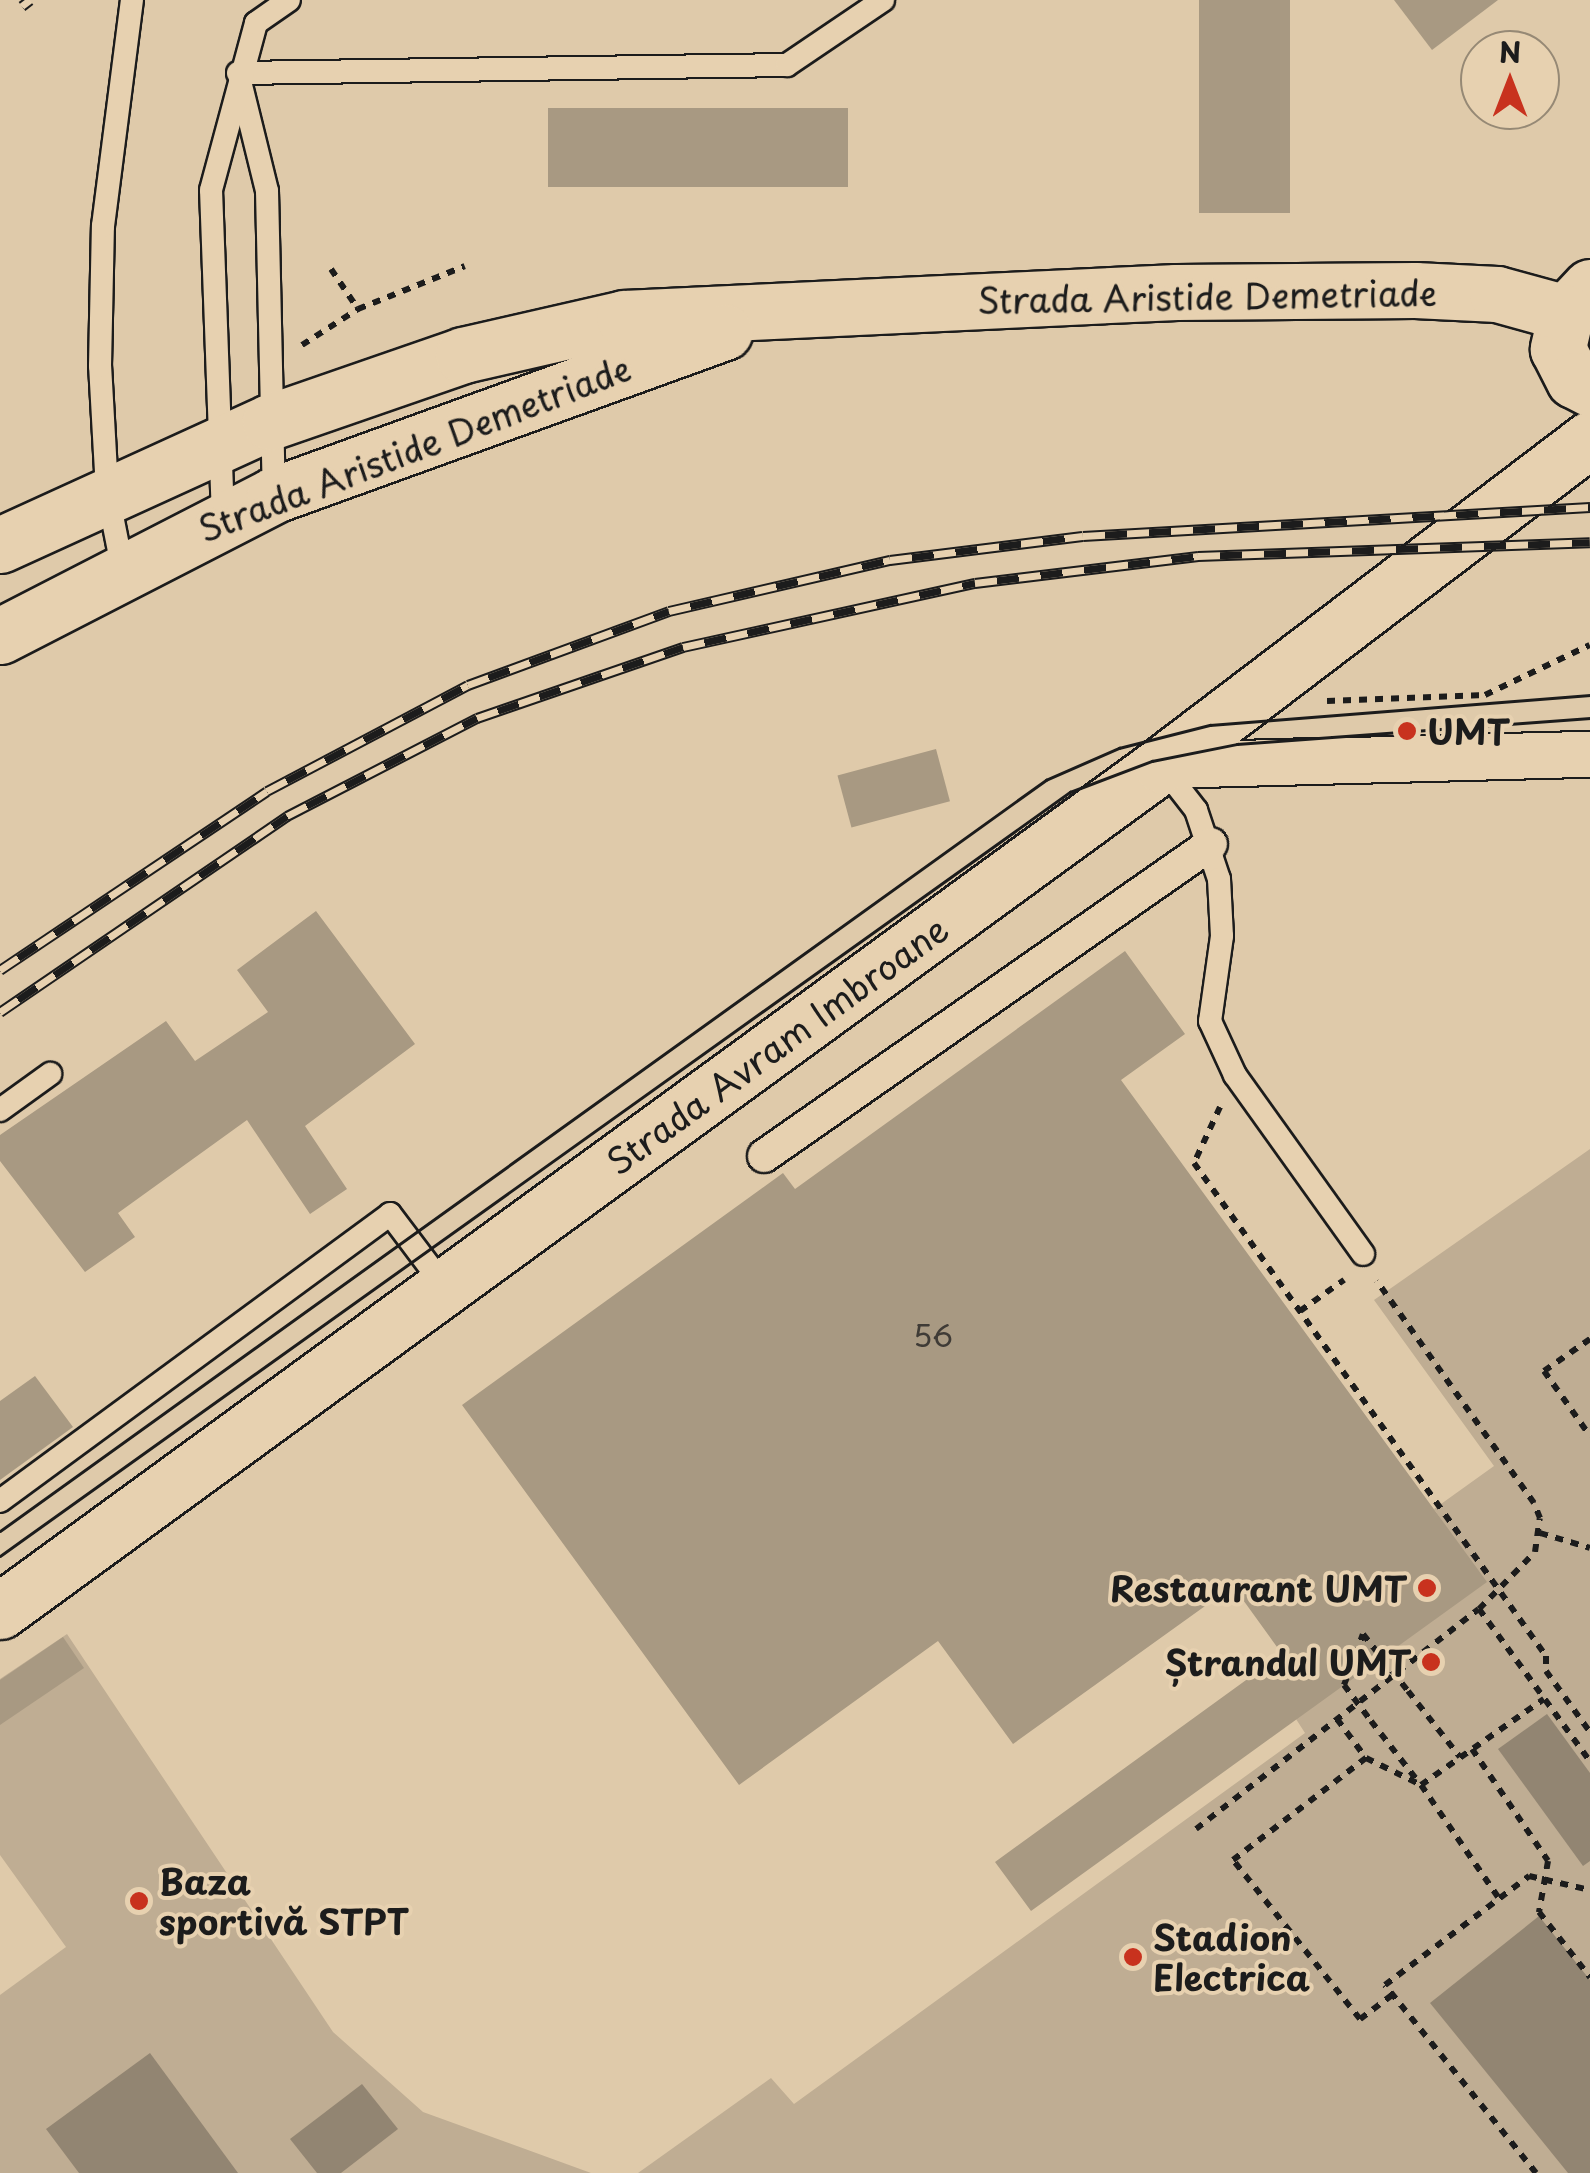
<!DOCTYPE html>
<html>
<head>
<meta charset="utf-8">
<style>
  body { margin:0 }
  #map { position:relative; width:1590px; height:2173px; overflow:hidden; background:#dfcaaa; font-family:"Playpen Sans",sans-serif }
  div>[style] { position:absolute }
  .green>* { inset:0; background:#bfad93 }
  .water>* { inset:0; background:#928572 }
  .building>* { inset:0; background:#a89982; transform-origin:0 0 }
  .path>* { height:6px; margin-top:-3px; transform-origin:0; background:repeating-linear-gradient(90deg,#1c1c1c 0 8px,transparent 0 16px) }
  .roads { filter:drop-shadow(2px 0 #1c1c1c) drop-shadow(-2px 0 #1c1c1c) drop-shadow(0 2px #1c1c1c) drop-shadow(0 -2px #1c1c1c) }
  .service>* { height:22px; margin:-11px; padding:0 11px; transform-origin:11px; border-radius:11px; background:#e7d1b0 }
  .pedestrian>* { height:32px; margin:-16px; padding:0 16px; transform-origin:16px; border-radius:16px; background:#e7d1b0 }
  .minor>* { height:45px; margin:-22.5px; padding:0 22.5px; transform-origin:22.5px; border-radius:22.5px; background:#e7d1b0 }
  .tertiary>* { height:55px; margin:-27.5px; padding:0 27.5px; transform-origin:27.5px; border-radius:27.5px; background:#e7d1b0 }
  .primary>* { height:55px; margin:-27.5px; padding:0 27.5px; transform-origin:27.5px; border-radius:27.5px; background:#e7d1b0 }
  .tram>* { height:2.5px; margin:-1.25px; padding:0 1.25px; transform-origin:1.25px; border-radius:1.25px; background:#1c1c1c }
  .rail>* { height:11px; margin-top:-5.5px; transform-origin:0; background:repeating-linear-gradient(90deg,#e7d1b0 0 22px,#1c1c1c 0 44px); box-sizing:border-box; border-block:2px solid #1c1c1c }
  .path-bridge>* { height:6px; margin-top:-3px; transform-origin:0; background:repeating-linear-gradient(90deg,#1c1c1c 0 8px,transparent 0 16px) }
  .dots>* { width:28px; height:28px; translate:-50% -50%; box-sizing:border-box; border:5px solid #e7d1b0; border-radius:50% }
  span { translate:-50% -50%; white-space:nowrap; text-align:center; line-height:1.15; -webkit-text-stroke:8px #e7d1b0; paint-order:stroke }
  .number-label { font-size:30px; color:#3f3b36 }
  .number-label span { -webkit-text-stroke-width:0 }
  .street-label { font-size:35px; color:#1c1c1c }
  .poi-label { font-size:35px; color:#1c1c1c; font-weight:700 }
  .left { translate:0 -50%; text-align:left }
  .right { translate:-100% -50%; text-align:right }
  .north { position:absolute; left:1460px; top:30px; width:100px; height:100px; box-sizing:border-box; background:#e7d1b0; border:2px solid #968975; border-radius:50%; rotate:0deg; font-size:28px; font-weight:700; line-height:40px; text-align:center; color:#1c1c1c }
  .north::after { content:''; display:block; margin:auto; width:35px; height:45px; background:#c8321e; clip-path:polygon(50% 0,100% 100%,50% 72%,0 100%) }
</style>
</head>
<body>
<div id="map">
  <div class="green">
    <div style="clip-path:polygon(1590px 1149px,1590px 2173px,638px 2173px,771px 2078px,794px 2104px,1305px 1733px,1296px 1719px,1450px 1533px,1434px 1509px,1494px 1466px,1374px 1300px)"></div>
    <div style="clip-path:polygon(67px 1634px,333px 2032px,423px 2112px,591px 2173px,0 2173px,0 1995px,66px 1947px,0 1855px,0 1679px)"></div>
  </div>
  <div class="water">
    <div style="clip-path:polygon(1547px 1714px,1590px 1773px,1590px 1861px,1583px 1866px,1498px 1749px)"></div>
    <div style="clip-path:polygon(1539px 1916px,1590px 1980px,1590px 2173px,1568px 2173px,1430px 2003px)"></div>
    <div style="clip-path:polygon(150px 2053px,238px 2173px,79px 2173px,46px 2129px)"></div>
    <div style="clip-path:polygon(362px 2084px,398px 2129px,341px 2173px,317px 2173px,290px 2139px)"></div>
  </div>
  <div class="building">
    <div style="left:1199px;top:0;width:91px;height:213px"></div>
    <div style="clip-path:polygon(1394px 0,1498px 0,1432px 50px)"></div>
    <div style="left:848px;top:108px;width:79px;height:300px;rotate:90deg"></div>
    <div style="left:936px;top:749px;width:54px;height:102px;rotate:75deg"></div>
    <div style="clip-path:polygon(316px 911px,415px 1044px,305px 1126px,347px 1189px,310px 1214px,247px 1120px,118px 1213px,135px 1237px,85px 1272px,0 1161px,0 1135px,166px 1021px,195px 1061px,268px 1012px,237px 970px)"></div>
    <div style="clip-path:polygon(1125px 951px,1185px 1034px,1121px 1080px,1487px 1582px,1031px 1911px,995px 1862px,1282px 1654px,1233px 1586px,1013px 1744px,938px 1641px,739px 1785px,462px 1405px,783px 1173px,795px 1189px)"></div>
    <div style="clip-path:polygon(35px 1376px,73px 1427px,0 1480px,0 1401px)"></div>
    <div style="clip-path:polygon(63px 1637px,84px 1668px,0 1725px,0 1680px)"></div>
  </div>
  <div class="path">
    <div style="left:331px;top:269px;width:48px;rotate:56deg"></div>
    <div style="left:302px;top:345px;width:67px;rotate:-32.7deg"></div>
    <div style="left:358px;top:309px;width:115px;rotate:-21.9deg"></div>
    <div style="left:1327px;top:701px;width:158px;rotate:-2.2deg"></div>
    <div style="left:1485px;top:695px;width:116px;rotate:-25.5deg"></div>
    <div style="left:1220px;top:1107px;width:62px;rotate:114.9deg"></div>
    <div style="left:1194px;top:1163px;width:606px;rotate:54.47deg"></div>
    <div style="left:1546px;top:1656px;width:15px;rotate:90deg"></div>
    <div style="left:1546px;top:1671px;width:75px;rotate:54.2deg"></div>
    <div style="left:1300px;top:1311px;width:54px;rotate:-35.2deg"></div>
    <div style="left:1590px;top:1339px;width:56px;rotate:145.2deg"></div>
    <div style="left:1544px;top:1371px;width:80px;rotate:54.7deg"></div>
    <div style="left:1540px;top:1533px;width:52px;rotate:16.7deg"></div>
    <div style="left:1479px;top:1609px;width:188px;rotate:53.9deg"></div>
    <div style="left:1344px;top:1685px;width:54px;rotate:-69.6deg"></div>
    <div style="left:1363px;top:1634px;width:31px;rotate:52deg"></div>
    <div style="left:1408px;top:1691px;width:84px;rotate:51.8deg"></div>
    <div style="left:1337px;top:1719px;width:49px;rotate:53.4deg"></div>
    <div style="left:1371px;top:1721px;width:75px;rotate:52.1deg"></div>
    <div style="left:1472px;top:1749px;width:135px;rotate:55.8deg"></div>
    <div style="left:1548px;top:1861px;width:52px;rotate:100deg"></div>
    <div style="left:1539px;top:1912px;width:83px;rotate:51.9deg"></div>
    <div style="left:1196px;top:1829px;width:358px;rotate:-37.9deg"></div>
    <div style="left:1479px;top:1609px;width:80px;rotate:-45.5deg"></div>
    <div style="left:1535px;top:1552px;width:34px;rotate:-82deg"></div>
    <div style="left:1540px;top:1518px;width:16px;rotate:-112deg"></div>
    <div style="left:1534px;top:1503px;width:272px;rotate:-125.3deg"></div>
    <div style="left:1498px;top:1897px;width:136px;rotate:-124.5deg"></div>
    <div style="left:1421px;top:1785px;width:150px;rotate:-35deg"></div>
    <div style="left:1392px;top:1995px;width:40px;rotate:143deg"></div>
    <div style="left:1360px;top:2019px;width:203px;rotate:-128.6deg"></div>
    <div style="left:1233px;top:1860px;width:168px;rotate:-37.5deg"></div>
    <div style="left:1366px;top:1758px;width:61px;rotate:26.1deg"></div>
    <div style="left:1536px;top:2173px;width:241px;rotate:-128.8deg"></div>
    <div style="left:1385px;top:1985px;width:181px;rotate:-37.1deg"></div>
    <div style="left:1529px;top:1876px;width:63px;rotate:12.9deg"></div>
  </div>
  <div class="roads">
    <div class="service">
      <div style="left:238px;top:73px;width:549px;rotate:-0.83deg"></div>
      <div style="left:787px;top:65px;width:116px;rotate:-34.1deg"></div>
      <div style="left:240px;top:81px;width:113px;rotate:76.2deg"></div>
      <div style="left:267px;top:191px;width:304px;rotate:88.7deg"></div>
      <div style="left:223px;top:517px;width:327px;rotate:-92.1deg"></div>
      <div style="left:211px;top:190px;width:173px;rotate:-74.9deg"></div>
      <div style="left:256px;top:23px;width:40px;rotate:-34.9deg"></div>
      <div style="left:122px;top:566px;width:77px;rotate:-101.2deg"></div>
      <div style="left:107px;top:490px;width:124px;rotate:-93.2deg"></div>
      <div style="left:100px;top:366px;width:140px;rotate:-88.8deg"></div>
      <div style="left:103px;top:226px;width:228px;rotate:-82.7deg"></div>
      <div style="left:1161px;top:765px;width:57px;rotate:52.1deg"></div>
      <div style="left:1196px;top:810px;width:73px;rotate:71.6deg"></div>
      <div style="left:1219px;top:879px;width:57px;rotate:87deg"></div>
      <div style="left:1222px;top:936px;width:86px;rotate:98deg"></div>
      <div style="left:1210px;top:1021px;width:60px;rotate:65.2deg"></div>
      <div style="left:1235px;top:1075px;width:220px;rotate:54.4deg"></div>
      <div style="left:0;top:1110px;width:62px;rotate:-35.8deg"></div>
      <div style="left:0;top:1501px;width:484px;rotate:-36.3deg"></div>
      <div style="left:390px;top:1214px;width:91px;rotate:53deg"></div>
    </div>
    <div class="pedestrian">
      <div style="left:764px;top:1156px;width:545px;rotate:-34.91deg"></div>
    </div>
    <div class="minor">
      <div style="left:1161px;top:765px;width:429px;rotate:-1.5deg"></div>
    </div>
    <div class="tertiary">
      <div style="left:0;top:1611px;width:1437px;rotate:-36.08deg"></div>
      <div style="left:1161px;top:765px;width:539px;rotate:-37.23deg"></div>
    </div>
    <div class="primary">
      <div style="left:1590px;top:287px;width:35px;rotate:133deg"></div>
      <div style="left:1566px;top:313px;width:37px;rotate:103deg"></div>
      <div style="left:1558px;top:349px;width:35px;rotate:63deg"></div>
      <div style="left:1574px;top:380px;width:18px;rotate:27deg"></div>
      <div style="left:0;top:545px;width:297px;rotate:-24.5deg"></div>
      <div style="left:270px;top:422px;width:204px;rotate:-19.1deg"></div>
      <div style="left:463px;top:355px;width:165px;rotate:-12.9deg"></div>
      <div style="left:624px;top:318px;width:553px;rotate:-2.7deg"></div>
      <div style="left:1176px;top:292px;width:239px;rotate:-0.5deg"></div>
      <div style="left:1415px;top:290px;width:82px;rotate:2.8deg"></div>
      <div style="left:1497px;top:294px;width:72px;rotate:15.4deg"></div>
      <div style="left:0;top:636px;width:308px;rotate:-27.2deg"></div>
      <div style="left:274px;top:495px;width:479px;rotate:-19.9deg"></div>
    </div>
  </div>
  <div class="tram">
    <div style="left:0;top:1531px;width:1288px;rotate:-35.68deg"></div>
    <div style="left:1046px;top:780px;width:80px;rotate:-23.7deg"></div>
    <div style="left:1119px;top:748px;width:94px;rotate:-14.2deg"></div>
    <div style="left:1210px;top:725px;width:381px;rotate:-4.5deg"></div>
    <div style="left:0;top:1556px;width:1315px;rotate:-35.53deg"></div>
    <div style="left:1070px;top:792px;width:88px;rotate:-20.7deg"></div>
    <div style="left:1152px;top:761px;width:87px;rotate:-11.3deg"></div>
    <div style="left:1237px;top:744px;width:354px;rotate:-4.2deg"></div>
  </div>
  <div class="rail">
    <div style="left:22px;top:6px;width:10px;rotate:-37deg"></div>
    <div style="left:0;top:970px;width:321px;rotate:-33.8deg"></div>
    <div style="left:267px;top:791px;width:227px;rotate:-27.8deg"></div>
    <div style="left:468px;top:685px;width:214px;rotate:-20.2deg"></div>
    <div style="left:669px;top:611px;width:227px;rotate:-13deg"></div>
    <div style="left:890px;top:560px;width:194px;rotate:-7.1deg"></div>
    <div style="left:1083px;top:536px;width:508px;rotate:-3.27deg"></div>
    <div style="left:0;top:1012px;width:348px;rotate:-34.3deg"></div>
    <div style="left:287px;top:816px;width:214px;rotate:-27.3deg"></div>
    <div style="left:477px;top:718px;width:218px;rotate:-19deg"></div>
    <div style="left:683px;top:647px;width:299px;rotate:-12.4deg"></div>
    <div style="left:975px;top:583px;width:225px;rotate:-6.9deg"></div>
    <div style="left:1198px;top:556px;width:392px;rotate:-2deg"></div>
  </div>
  <div class="path-bridge">
    <div style="left:1382px;top:1658px;width:42px;rotate:51.8deg"></div>
    <div style="left:1344px;top:1685px;width:45px;rotate:53.1deg"></div>
  </div>
  <div class="dots">
    <div style="left:1407px;top:731px;background:#c8321e"></div>
    <div style="left:1427px;top:1588px;background:#c8321e"></div>
    <div style="left:1431px;top:1662px;background:#c8321e"></div>
    <div style="left:139px;top:1901px;background:#c8321e"></div>
    <div style="left:1133px;top:1957px;background:#c8321e"></div>
  </div>
  <div class="number-label">
    <span style="left:933px;top:1335px">56</span>
  </div>
  <div class="street-label">
    <span style="left:1207px;top:296px;rotate:-1deg">Strada Aristide Demetriade</span>
    <span style="left:414px;top:448px;rotate:-21deg">Strada Aristide Demetriade</span>
    <span style="left:777px;top:1045px;rotate:-36deg">Strada Avram Imbroane</span>
  </div>
  <div class="poi-label">
    <span class="left" style="left:1427px;top:731px">UMT</span>
    <span class="right" style="left:1407px;top:1588px">Restaurant UMT</span>
    <span class="right" style="left:1411px;top:1662px">Ștrandul UMT</span>
    <span class="left" style="left:159px;top:1901px">Baza<br>sportivă STPT</span>
    <span class="left" style="left:1153px;top:1957px">Stadion<br>Electrica</span>
  </div>
  <div class="north">N</div>
</div>
</body>
</html>
